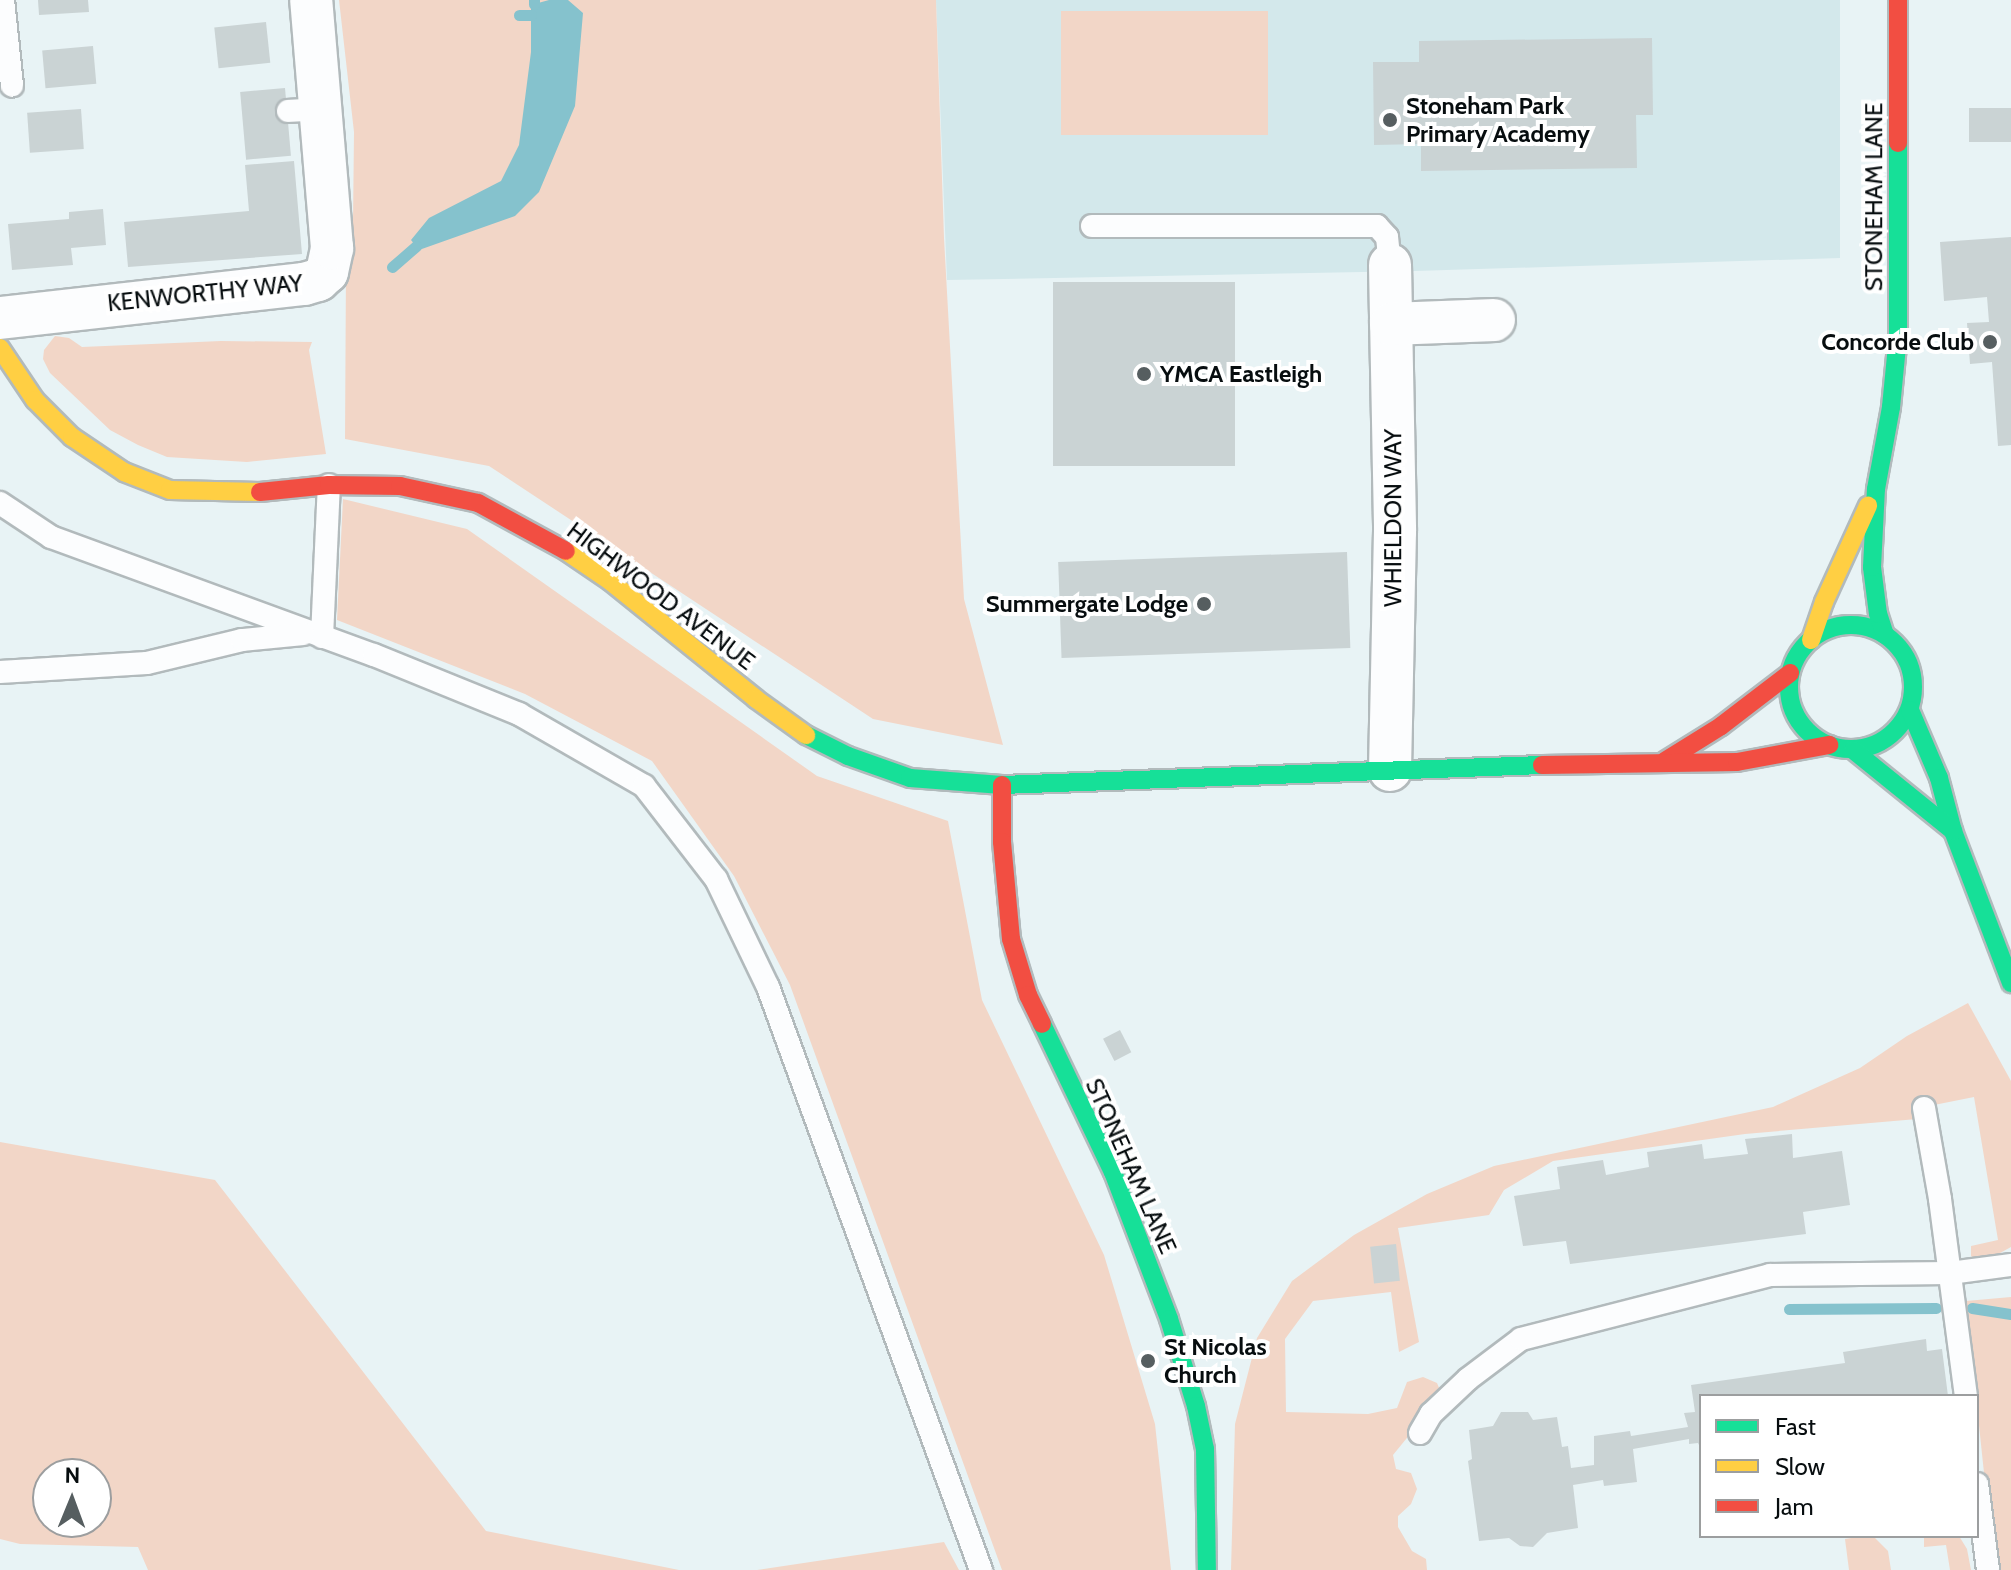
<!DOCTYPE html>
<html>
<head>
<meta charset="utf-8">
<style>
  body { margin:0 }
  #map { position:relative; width:2011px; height:1570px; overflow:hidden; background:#e8f3f5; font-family:Cabin,sans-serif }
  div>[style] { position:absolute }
  .built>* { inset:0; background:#d3e8eb }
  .green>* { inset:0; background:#f2d6c7; transform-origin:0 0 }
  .water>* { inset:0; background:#85c2cd }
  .stream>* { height:11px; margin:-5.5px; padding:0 5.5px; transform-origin:5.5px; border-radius:5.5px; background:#85c2cd }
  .building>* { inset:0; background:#cad3d4; transform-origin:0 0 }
  .roads { filter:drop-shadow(2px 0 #b2babc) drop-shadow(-2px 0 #b2babc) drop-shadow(0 2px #b2babc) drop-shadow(0 -2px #b2babc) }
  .lane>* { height:22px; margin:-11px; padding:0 11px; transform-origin:11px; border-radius:11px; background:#fcfdfe }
  .street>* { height:42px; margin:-21px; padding:0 21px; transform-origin:21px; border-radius:21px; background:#fcfdfe }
  .fast>* { height:18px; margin:-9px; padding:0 9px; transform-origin:9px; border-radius:9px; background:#16e098 }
  .fast>.ring { margin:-9px; padding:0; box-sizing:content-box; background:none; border:18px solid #16e098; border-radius:50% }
  .slow>* { height:18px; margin:-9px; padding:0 9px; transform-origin:9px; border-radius:9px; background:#ffcf43 }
  .jam>* { height:18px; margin:-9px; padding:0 9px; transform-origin:9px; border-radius:9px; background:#f24e42 }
  .dots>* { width:22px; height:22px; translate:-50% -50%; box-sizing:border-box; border:4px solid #fff; border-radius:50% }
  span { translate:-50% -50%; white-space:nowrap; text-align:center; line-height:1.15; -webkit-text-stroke:8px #fff; paint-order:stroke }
  .poi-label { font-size:24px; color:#070d0f; font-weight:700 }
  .left { translate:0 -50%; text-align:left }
  .right { translate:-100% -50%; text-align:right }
  .street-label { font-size:24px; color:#070d0f }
  .legend { position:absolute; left:1699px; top:1394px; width:280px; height:144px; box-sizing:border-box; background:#fff; border:2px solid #9c9e9f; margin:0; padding:10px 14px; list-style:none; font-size:24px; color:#070d0f }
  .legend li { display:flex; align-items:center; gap:16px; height:40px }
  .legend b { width:40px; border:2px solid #9c9e9f }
  .north { position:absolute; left:32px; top:1458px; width:80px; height:80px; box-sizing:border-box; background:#fff; border:2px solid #9c9e9f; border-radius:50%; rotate:1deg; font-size:22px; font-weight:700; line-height:32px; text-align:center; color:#070d0f }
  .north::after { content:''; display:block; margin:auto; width:28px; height:36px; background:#565e60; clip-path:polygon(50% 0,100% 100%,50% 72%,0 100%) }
</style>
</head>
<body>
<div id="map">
  <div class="built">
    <div style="clip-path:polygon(936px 0,1840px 0,1840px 258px,1415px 271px,947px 280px)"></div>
  </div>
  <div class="green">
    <div style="clip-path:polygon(339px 0,936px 0,944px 238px,964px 599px,1003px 745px,873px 719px,489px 466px,345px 439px,346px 266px,353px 222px,354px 132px)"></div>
    <div style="left:1268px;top:11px;width:124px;height:207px;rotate:90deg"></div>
    <div style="clip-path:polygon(55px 336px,69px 338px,82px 347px,221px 341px,312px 342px,309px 350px,326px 454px,247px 462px,167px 457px,138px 445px,110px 430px,50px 373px,43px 359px,44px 350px)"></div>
    <div style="clip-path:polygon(343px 499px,467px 529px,817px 776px,948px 821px,982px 1000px,1104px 1255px,1155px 1424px,1171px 1570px,1002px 1570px,790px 985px,734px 876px,652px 761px,525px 694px,337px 620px)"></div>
    <div style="clip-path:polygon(1968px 1003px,2011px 1081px,2011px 1247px,1980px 1264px,1971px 1256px,1971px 1246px,1998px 1240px,1974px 1097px,1919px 1108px,1917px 1119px,1745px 1134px,1553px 1161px,1504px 1190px,1489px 1215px,1398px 1228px,1419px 1342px,1399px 1352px,1391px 1292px,1313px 1301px,1285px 1339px,1286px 1412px,1368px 1414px,1397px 1408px,1407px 1382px,1423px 1377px,1437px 1383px,1442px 1395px,1393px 1455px,1396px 1469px,1411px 1473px,1417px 1489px,1411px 1504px,1398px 1516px,1398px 1527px,1412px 1551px,1426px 1559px,1427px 1570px,1231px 1570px,1235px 1424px,1257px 1338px,1292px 1281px,1354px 1235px,1427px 1194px,1494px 1166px,1773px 1107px,1860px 1068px,1907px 1036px)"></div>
    <div style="clip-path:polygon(evenodd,0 1142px,215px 1180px,486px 1531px,679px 1570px,148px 1570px,138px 1547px,20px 1544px,0 1539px,0 1142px,48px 1474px,96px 1474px,96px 1522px,48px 1522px,48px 1474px)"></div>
    <div style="clip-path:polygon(2011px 1297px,2011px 1570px,2001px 1570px,1984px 1473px,1966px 1301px)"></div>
    <div style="clip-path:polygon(1864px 1536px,1875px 1538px,1888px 1551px,1891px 1570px,1849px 1570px,1845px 1539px)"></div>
    <div style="clip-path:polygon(1924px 1536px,1959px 1536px,1967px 1549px,1971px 1570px,1950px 1570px,1946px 1545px,1924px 1547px)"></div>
    <div style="clip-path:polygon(944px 1542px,959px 1570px,757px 1570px)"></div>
  </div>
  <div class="water">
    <div style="clip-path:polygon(549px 0,568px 0,583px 13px,575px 106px,539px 192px,515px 216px,419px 250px,411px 240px,429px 218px,501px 181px,519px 145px,531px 52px,531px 5px)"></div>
  </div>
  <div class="stream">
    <div style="left:534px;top:0;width:4px;rotate:90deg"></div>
    <div style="left:519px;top:15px;width:12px"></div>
    <div style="left:392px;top:267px;width:32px;rotate:-41deg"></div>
    <div style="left:1972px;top:1308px;width:39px;rotate:9deg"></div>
    <div style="left:1789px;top:1309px;width:147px;rotate:-0.4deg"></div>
  </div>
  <div class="building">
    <div style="clip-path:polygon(38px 0,88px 0,89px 12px,39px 15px)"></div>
    <div style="left:266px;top:22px;width:41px;height:52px;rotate:84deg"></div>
    <div style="clip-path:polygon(1652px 38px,1653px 115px,1636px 115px,1637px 168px,1421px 171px,1421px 144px,1374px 145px,1373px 62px,1419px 62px,1419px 41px)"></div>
    <div style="left:93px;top:46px;width:38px;height:51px;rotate:85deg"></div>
    <div style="left:285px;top:88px;width:68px;height:45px;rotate:85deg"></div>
    <div style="left:1969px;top:108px;width:42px;height:34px"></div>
    <div style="left:81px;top:109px;width:40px;height:54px;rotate:86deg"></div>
    <div style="clip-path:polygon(294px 161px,302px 254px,128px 267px,124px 222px,249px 211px,245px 165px)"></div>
    <div style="clip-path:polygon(103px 209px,106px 245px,71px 248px,73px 265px,12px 270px,8px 224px,69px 219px,69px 212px)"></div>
    <div style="clip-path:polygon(2011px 237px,2011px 445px,1998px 446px,1992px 362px,1970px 364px,1967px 323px,1989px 322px,1987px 297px,1944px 301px,1940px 242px)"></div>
    <div style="left:1053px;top:282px;width:182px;height:184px"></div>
    <div style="left:1347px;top:552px;width:96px;height:289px;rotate:88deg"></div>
    <div style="left:1120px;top:1030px;width:25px;height:19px;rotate:63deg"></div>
    <div style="clip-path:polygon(1792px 1134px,1793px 1158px,1842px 1151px,1850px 1205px,1803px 1212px,1806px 1234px,1570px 1264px,1566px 1241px,1523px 1246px,1514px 1196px,1560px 1189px,1557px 1167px,1603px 1160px,1606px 1175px,1649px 1167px,1647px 1152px,1702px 1144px,1704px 1159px,1748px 1154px,1745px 1139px)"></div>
    <div style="left:1396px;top:1244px;width:37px;height:26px;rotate:84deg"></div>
    <div style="clip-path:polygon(1926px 1339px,1927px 1351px,1942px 1349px,1948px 1396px,1701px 1396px,1701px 1449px,1698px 1443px,1689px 1444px,1689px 1439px,1633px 1449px,1637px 1482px,1604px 1486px,1603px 1480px,1573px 1485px,1578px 1528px,1547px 1533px,1533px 1547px,1520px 1546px,1509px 1538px,1479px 1541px,1468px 1461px,1472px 1459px,1469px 1430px,1493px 1426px,1501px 1412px,1528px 1412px,1533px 1420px,1557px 1417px,1562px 1447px,1568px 1446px,1571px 1468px,1594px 1465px,1594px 1436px,1630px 1431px,1631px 1436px,1688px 1427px,1684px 1413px,1695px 1412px,1691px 1385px,1845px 1363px,1843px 1352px)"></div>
  </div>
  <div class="roads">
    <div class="lane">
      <div style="left:3px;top:0;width:86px;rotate:84deg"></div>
      <div style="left:288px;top:111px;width:35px;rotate:-3deg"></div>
      <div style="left:1092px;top:226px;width:285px"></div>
      <div style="left:1377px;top:226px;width:15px;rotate:48deg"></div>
      <div style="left:1387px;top:237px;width:28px;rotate:84deg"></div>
      <div style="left:0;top:503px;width:61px;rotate:33.7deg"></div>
      <div style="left:51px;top:537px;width:344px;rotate:20.1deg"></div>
      <div style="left:374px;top:655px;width:157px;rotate:22.1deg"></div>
      <div style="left:519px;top:714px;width:144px;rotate:29.9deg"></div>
      <div style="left:644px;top:786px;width:118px;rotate:52.3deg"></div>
      <div style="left:716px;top:879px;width:120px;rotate:64.3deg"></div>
      <div style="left:768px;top:987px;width:621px;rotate:69.93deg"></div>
      <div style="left:322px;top:637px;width:152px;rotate:-87.4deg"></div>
      <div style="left:0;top:672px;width:147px;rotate:-3.5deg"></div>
      <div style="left:147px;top:663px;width:98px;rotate:-13.6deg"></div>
      <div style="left:242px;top:640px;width:61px;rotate:-5.6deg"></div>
      <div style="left:1924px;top:1108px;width:92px;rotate:80deg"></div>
      <div style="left:1940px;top:1199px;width:199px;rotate:82.5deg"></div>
      <div style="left:1420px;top:1433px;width:22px;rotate:-60deg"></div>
      <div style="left:1431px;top:1414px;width:51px;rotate:-43.4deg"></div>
      <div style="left:1468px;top:1379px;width:66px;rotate:-37deg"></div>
      <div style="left:1521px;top:1339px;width:257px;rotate:-14.4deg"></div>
      <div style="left:1770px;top:1275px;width:180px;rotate:-0.6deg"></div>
      <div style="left:1950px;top:1273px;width:62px;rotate:-7.5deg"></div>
      <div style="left:1977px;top:1484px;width:87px;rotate:82.7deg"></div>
    </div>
    <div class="street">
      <div style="left:1390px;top:265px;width:266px;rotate:88.9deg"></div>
      <div style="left:1395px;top:531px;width:239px;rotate:91.2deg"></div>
      <div style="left:0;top:318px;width:306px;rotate:-6.4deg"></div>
      <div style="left:304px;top:284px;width:15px;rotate:-16deg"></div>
      <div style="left:318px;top:280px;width:12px;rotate:-42deg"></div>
      <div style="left:327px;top:272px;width:25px;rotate:-78deg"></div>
      <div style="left:332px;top:248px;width:249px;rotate:-94.8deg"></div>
      <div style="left:1391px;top:324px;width:103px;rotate:-2.2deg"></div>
    </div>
    <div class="fast">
      <div class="ring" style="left:1789px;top:625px;width:106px;height:106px"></div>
      <div style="left:1885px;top:635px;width:22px;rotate:-108deg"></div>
      <div style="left:1878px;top:614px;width:47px;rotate:-97.3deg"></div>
      <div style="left:1872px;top:567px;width:78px;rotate:-87.1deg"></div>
      <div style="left:1876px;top:489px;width:83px;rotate:-79.6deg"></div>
      <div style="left:1891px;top:407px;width:72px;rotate:-84.4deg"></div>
      <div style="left:1898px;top:335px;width:192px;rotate:-90deg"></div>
      <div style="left:1910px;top:710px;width:74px;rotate:66.9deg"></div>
      <div style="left:1939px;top:778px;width:55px;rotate:75.2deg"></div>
      <div style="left:1953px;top:831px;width:163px;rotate:69.1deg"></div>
      <div style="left:806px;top:735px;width:47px;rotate:26.6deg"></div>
      <div style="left:848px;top:756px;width:66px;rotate:19.5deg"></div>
      <div style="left:910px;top:778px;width:92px;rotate:4.4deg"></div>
      <div style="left:1002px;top:785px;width:540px;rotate:-2.12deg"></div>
      <div style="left:1853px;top:750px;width:129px;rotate:39deg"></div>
      <div style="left:1042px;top:1024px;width:164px;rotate:64.4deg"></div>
      <div style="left:1113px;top:1172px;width:157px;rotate:69.1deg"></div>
      <div style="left:1169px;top:1319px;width:91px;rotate:72.8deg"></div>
      <div style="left:1196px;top:1406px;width:44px;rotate:78.2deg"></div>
      <div style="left:1205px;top:1449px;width:121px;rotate:89.1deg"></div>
    </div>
    <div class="slow">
      <div style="left:0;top:348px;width:63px;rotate:56.1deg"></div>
      <div style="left:35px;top:400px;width:52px;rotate:45deg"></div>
      <div style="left:72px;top:437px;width:63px;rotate:33.9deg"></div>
      <div style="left:124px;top:472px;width:49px;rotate:21.4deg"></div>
      <div style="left:170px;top:490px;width:90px;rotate:1.3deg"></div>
      <div style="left:566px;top:551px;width:53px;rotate:34.3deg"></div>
      <div style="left:610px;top:581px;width:188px;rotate:38.9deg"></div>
      <div style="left:756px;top:699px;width:62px;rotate:35.8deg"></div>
      <div style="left:1811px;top:640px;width:40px;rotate:-71.1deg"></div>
      <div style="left:1824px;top:602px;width:106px;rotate:-65.4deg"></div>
    </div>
    <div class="jam">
      <div style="left:1898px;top:0;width:143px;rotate:90deg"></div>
      <div style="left:260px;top:492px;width:69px;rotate:-5.8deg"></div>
      <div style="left:329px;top:485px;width:71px;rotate:0.8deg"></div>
      <div style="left:400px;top:486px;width:80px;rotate:12.3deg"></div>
      <div style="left:478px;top:503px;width:100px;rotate:28.6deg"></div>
      <div style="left:1665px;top:761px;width:66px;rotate:-32deg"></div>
      <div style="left:1721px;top:726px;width:87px;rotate:-37.5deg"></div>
      <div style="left:1542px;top:765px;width:195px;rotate:-0.9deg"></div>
      <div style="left:1737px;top:762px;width:94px;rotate:-10.5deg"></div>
      <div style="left:1002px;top:785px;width:57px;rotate:90deg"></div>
      <div style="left:1002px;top:842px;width:97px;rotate:84.7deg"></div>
      <div style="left:1011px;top:939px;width:59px;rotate:73.1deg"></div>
      <div style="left:1028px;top:995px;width:32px;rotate:64deg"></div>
    </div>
  </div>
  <div class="dots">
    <div style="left:1390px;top:120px;background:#565e60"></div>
    <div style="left:1990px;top:342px;background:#565e60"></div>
    <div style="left:1144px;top:374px;background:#565e60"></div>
    <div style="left:1204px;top:604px;background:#565e60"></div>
    <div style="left:1148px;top:1361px;background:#565e60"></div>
  </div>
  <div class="poi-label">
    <span class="left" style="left:1406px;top:120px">Stoneham Park<br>Primary Academy</span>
    <span class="right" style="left:1974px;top:342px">Concorde Club</span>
    <span class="left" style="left:1160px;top:374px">YMCA Eastleigh</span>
    <span class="right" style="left:1188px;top:604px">Summergate Lodge</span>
    <span class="left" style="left:1164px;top:1361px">St Nicolas<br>Church</span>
  </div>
  <div class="street-label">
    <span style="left:1874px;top:197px;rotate:-90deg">STONEHAM LANE</span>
    <span style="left:205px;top:293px;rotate:-6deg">KENWORTHY WAY</span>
    <span style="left:1393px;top:518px;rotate:-90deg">WHIELDON WAY</span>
    <span style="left:661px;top:596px;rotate:37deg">HIGHWOOD AVENUE</span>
    <span style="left:1131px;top:1166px;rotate:66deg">STONEHAM LANE</span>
  </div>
  <ul class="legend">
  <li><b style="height:10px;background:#16e098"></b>Fast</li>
  <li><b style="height:10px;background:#ffcf43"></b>Slow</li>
  <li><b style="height:10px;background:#f24e42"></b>Jam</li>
  </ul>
  <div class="north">N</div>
</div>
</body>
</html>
